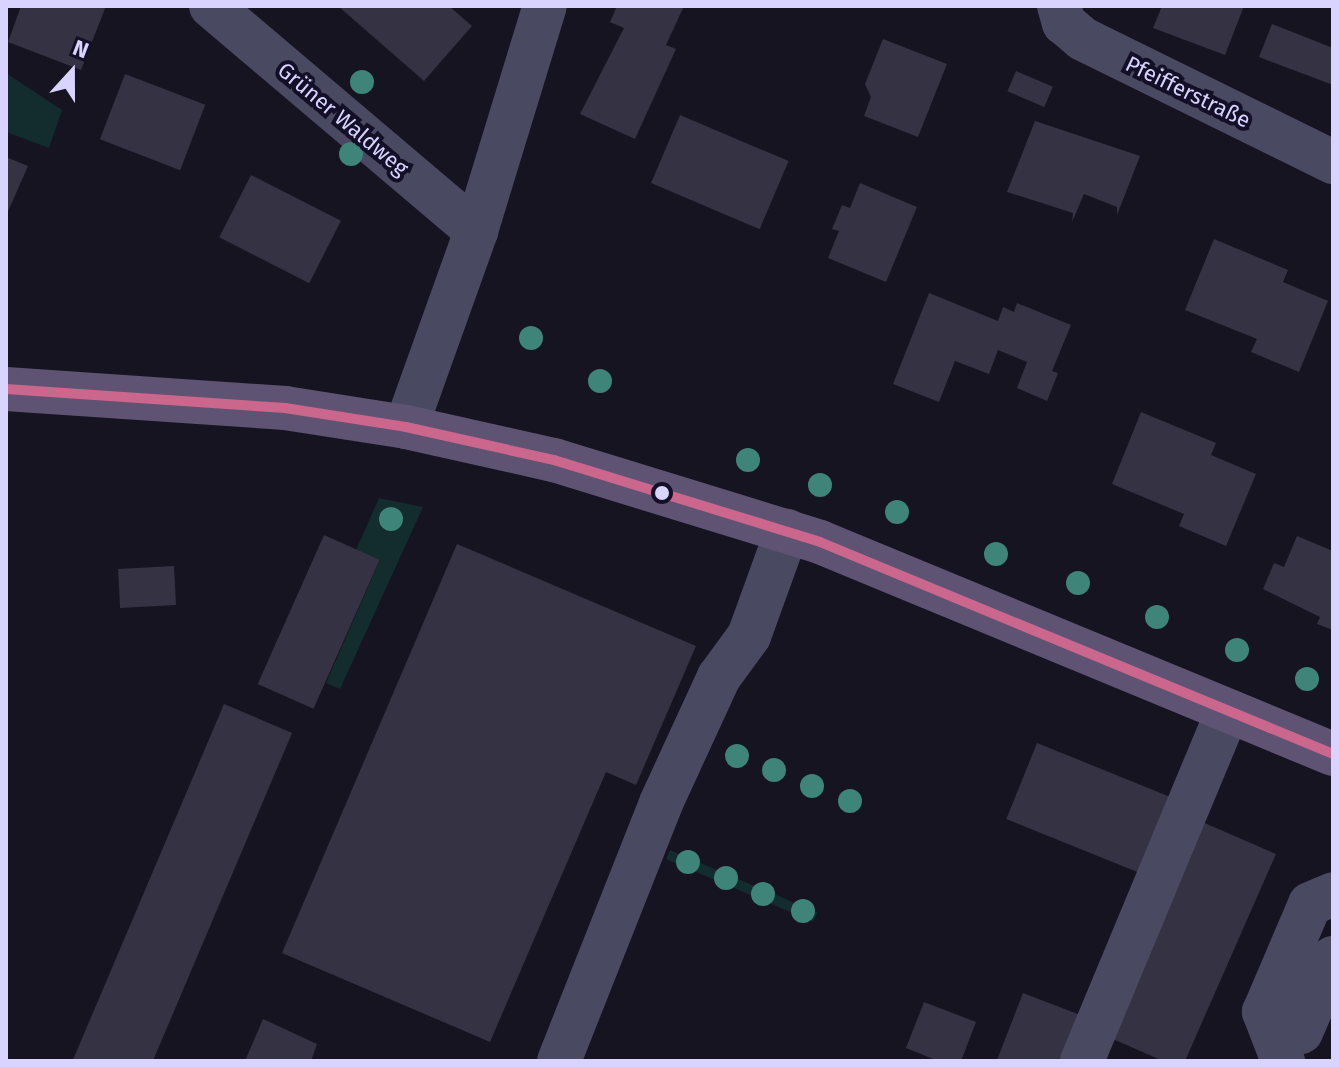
<!DOCTYPE html>
<html>
<head>
<meta charset="utf-8">
<style>
  body { margin:0 }
  #map { position:relative; width:1339px; height:1067px; overflow:hidden; background:#161421; font-family:"Fira Sans",sans-serif }
  div>[style] { position:absolute }
  .green>* { inset:0; background:#132c2d; transform-origin:0 0 }
  .building>* { inset:0; background:#343243; transform-origin:0 0 }
  .minor>* { height:44px; margin:-22px; padding:0 22px; transform-origin:22px; border-radius:22px; background:#4a4962 }
  .major>* { height:44px; margin:-22px; padding:0 22px; transform-origin:22px; border-radius:22px; background:#5e5373 }
  .bus-1>* { height:10px; margin:-5px; padding:0 5px; transform-origin:5px; border-radius:5px; background:#cb668c }
  .trees>* { width:24px; height:24px; margin:-12px; border-radius:50%; background:#3e8478 }
  .dots>* { width:22px; height:22px; translate:-50% -50%; box-sizing:border-box; border:4px solid #130f26; border-radius:50% }
  span { translate:-50% -50%; white-space:nowrap; text-align:center; line-height:1.15; -webkit-text-stroke:8px #130f26; paint-order:stroke }
  .street-label { font-size:22px; color:#d9d4ff }
  .frame { position:absolute; inset:0; border:8px solid #d9d4ff; pointer-events:none }
  .north { position:absolute; left:32px; top:32px; width:80px; height:80px; -webkit-text-stroke:6px #130f26; paint-order:stroke; rotate:21deg; font-size:22px; font-weight:700; line-height:32px; text-align:center; color:#d9d4ff }
  .north::after { content:''; display:block; margin:auto; width:28px; height:36px; background:#d9d4ff; clip-path:polygon(50% 0,100% 100%,50% 72%,0 100%) }
</style>
</head>
<body>
<div id="map">
  <div class="green">
    <div style="clip-path:polygon(6px 73px,62px 110px,49px 148px,6px 132px)"></div>
    <div style="clip-path:polygon(379px 498px,423px 507px,340px 689px,326px 683px,380px 560px,356px 550px)"></div>
    <div style="left:670px;top:850px;width:160px;height:10px;rotate:23deg"></div>
  </div>
  <div class="building">
    <div style="clip-path:polygon(21px 6px,106px 6px,81px 70px,8px 42px)"></div>
    <div style="clip-path:polygon(338px 6px,449px 6px,472px 26px,424px 81px)"></div>
    <div style="clip-path:polygon(617px 6px,684px 6px,666px 45px,676px 49px,635px 139px,580px 114px,624px 28px,610px 22px)"></div>
    <div style="clip-path:polygon(1162px 6px,1244px 6px,1225px 55px,1153px 28px)"></div>
    <div style="clip-path:polygon(1272px 24px,1333px 48px,1333px 85px,1259px 57px)"></div>
    <div style="clip-path:polygon(883px 39px,947px 64px,918px 137px,864px 116px,871px 97px,865px 84px)"></div>
    <div style="left:1016px;top:71px;width:40px;height:22px;rotate:23deg"></div>
    <div style="left:125px;top:74px;width:86px;height:70px;rotate:21deg"></div>
    <div style="left:680px;top:115px;width:118px;height:74px;rotate:23deg"></div>
    <div style="clip-path:polygon(1035px 121px,1140px 156px,1117px 215px,1117px 207px,1084px 194px,1072px 222px,1073px 213px,1007px 192px)"></div>
    <div style="clip-path:polygon(6px 157px,28px 166px,6px 216px)"></div>
    <div style="left:251px;top:175px;width:101px;height:70px;rotate:27deg"></div>
    <div style="clip-path:polygon(860px 183px,917px 207px,886px 282px,828px 258px,839px 231px,832px 229px,842px 205px,850px 208px)"></div>
    <div style="clip-path:polygon(1214px 239px,1288px 270px,1283px 282px,1328px 301px,1299px 372px,1251px 352px,1257px 339px,1185px 310px)"></div>
    <div style="clip-path:polygon(929px 293px,998px 321px,1003px 307px,1014px 312px,1017px 303px,1071px 325px,1052px 371px,1058px 373px,1047px 401px,1017px 388px,1027px 362px,998px 350px,989px 374px,955px 361px,939px 402px,893px 384px)"></div>
    <div style="clip-path:polygon(1141px 412px,1216px 443px,1211px 455px,1256px 474px,1226px 546px,1179px 526px,1184px 514px,1112px 484px)"></div>
    <div style="left:324px;top:535px;width:61px;height:163px;rotate:24deg"></div>
    <div style="clip-path:polygon(1297px 536px,1333px 551px,1333px 630px,1317px 624px,1320px 617px,1263px 589px,1274px 563px,1284px 567px)"></div>
    <div style="clip-path:polygon(457px 544px,696px 646px,636px 785px,606px 772px,490px 1042px,282px 953px)"></div>
    <div style="left:174px;top:566px;width:39px;height:56px;rotate:87deg"></div>
    <div style="left:224px;top:704px;width:74px;height:386px;rotate:23deg"></div>
    <div style="left:1037px;top:743px;width:150px;height:82px;rotate:22deg"></div>
    <div style="clip-path:polygon(1200px 821px,1276px 854px,1185px 1061px,1163px 1061px,1106px 1036px)"></div>
    <div style="clip-path:polygon(1023px 993px,1083px 1016px,1065px 1061px,997px 1060px)"></div>
    <div style="clip-path:polygon(924px 1002px,976px 1022px,961px 1061px,938px 1061px,906px 1048px)"></div>
    <div style="clip-path:polygon(263px 1019px,317px 1044px,311px 1061px,245px 1061px)"></div>
  </div>
  <div class="minor">
    <div style="left:211px;top:6px;width:348px;rotate:40.3deg"></div>
    <div style="left:1059px;top:6px;width:18px;rotate:74deg"></div>
    <div style="left:1064px;top:23px;width:25px;rotate:40deg"></div>
    <div style="left:1083px;top:39px;width:279px;rotate:26.2deg"></div>
    <div style="left:406px;top:427px;width:208px;rotate:-70.3deg"></div>
    <div style="left:476px;top:231px;width:235px;rotate:-73deg"></div>
    <div style="left:1301px;top:1032px;width:81px;rotate:-66.6deg"></div>
    <div style="left:559px;top:1061px;width:277px;rotate:-68.4deg"></div>
    <div style="left:661px;top:803px;width:139px;rotate:-65.3deg"></div>
    <div style="left:719px;top:677px;width:51px;rotate:-53.8deg"></div>
    <div style="left:749px;top:636px;width:112px;rotate:-70.1deg"></div>
    <div style="left:1082px;top:1061px;width:379px;rotate:-67.4deg"></div>
    <div style="left:1283px;top:1061px;width:53px;rotate:-111.2deg"></div>
    <div style="left:1264px;top:1012px;width:117px;rotate:-66.9deg"></div>
    <div style="left:1310px;top:904px;width:25px;rotate:-23deg"></div>
  </div>
  <div class="major">
    <div style="left:6px;top:389px;width:280px;rotate:3.9deg"></div>
    <div style="left:285px;top:408px;width:122px;rotate:8.9deg"></div>
    <div style="left:406px;top:427px;width:152px;rotate:12.6deg"></div>
    <div style="left:554px;top:460px;width:278px;rotate:17.1deg"></div>
    <div style="left:820px;top:542px;width:555px;rotate:22.45deg"></div>
  </div>
  <div class="bus-1">
    <div style="left:6px;top:389px;width:280px;rotate:3.9deg"></div>
    <div style="left:285px;top:408px;width:122px;rotate:8.9deg"></div>
    <div style="left:406px;top:427px;width:152px;rotate:12.6deg"></div>
    <div style="left:554px;top:460px;width:278px;rotate:17.1deg"></div>
    <div style="left:820px;top:542px;width:555px;rotate:22.45deg"></div>
  </div>
  <div class="trees">
    <div style="left:362px;top:82px"></div>
    <div style="left:351px;top:154px"></div>
    <div style="left:531px;top:338px"></div>
    <div style="left:600px;top:381px"></div>
    <div style="left:748px;top:460px"></div>
    <div style="left:820px;top:485px"></div>
    <div style="left:897px;top:512px"></div>
    <div style="left:391px;top:519px"></div>
    <div style="left:996px;top:554px"></div>
    <div style="left:1078px;top:583px"></div>
    <div style="left:1157px;top:617px"></div>
    <div style="left:1237px;top:650px"></div>
    <div style="left:1307px;top:679px"></div>
    <div style="left:737px;top:756px"></div>
    <div style="left:774px;top:770px"></div>
    <div style="left:812px;top:786px"></div>
    <div style="left:850px;top:801px"></div>
    <div style="left:688px;top:862px"></div>
    <div style="left:726px;top:878px"></div>
    <div style="left:763px;top:894px"></div>
    <div style="left:803px;top:911px"></div>
  </div>
  <div class="dots">
    <div style="left:662px;top:493px;background:#d9d4ff"></div>
  </div>
  <div class="street-label">
    <span style="left:1188px;top:92px;rotate:26deg">Pfeifferstraße</span>
    <span style="left:343px;top:119px;rotate:40deg">Grüner Waldweg</span>
  </div>
  <div class="frame"></div>
  <div class="north">N</div>
</div>
</body>
</html>
